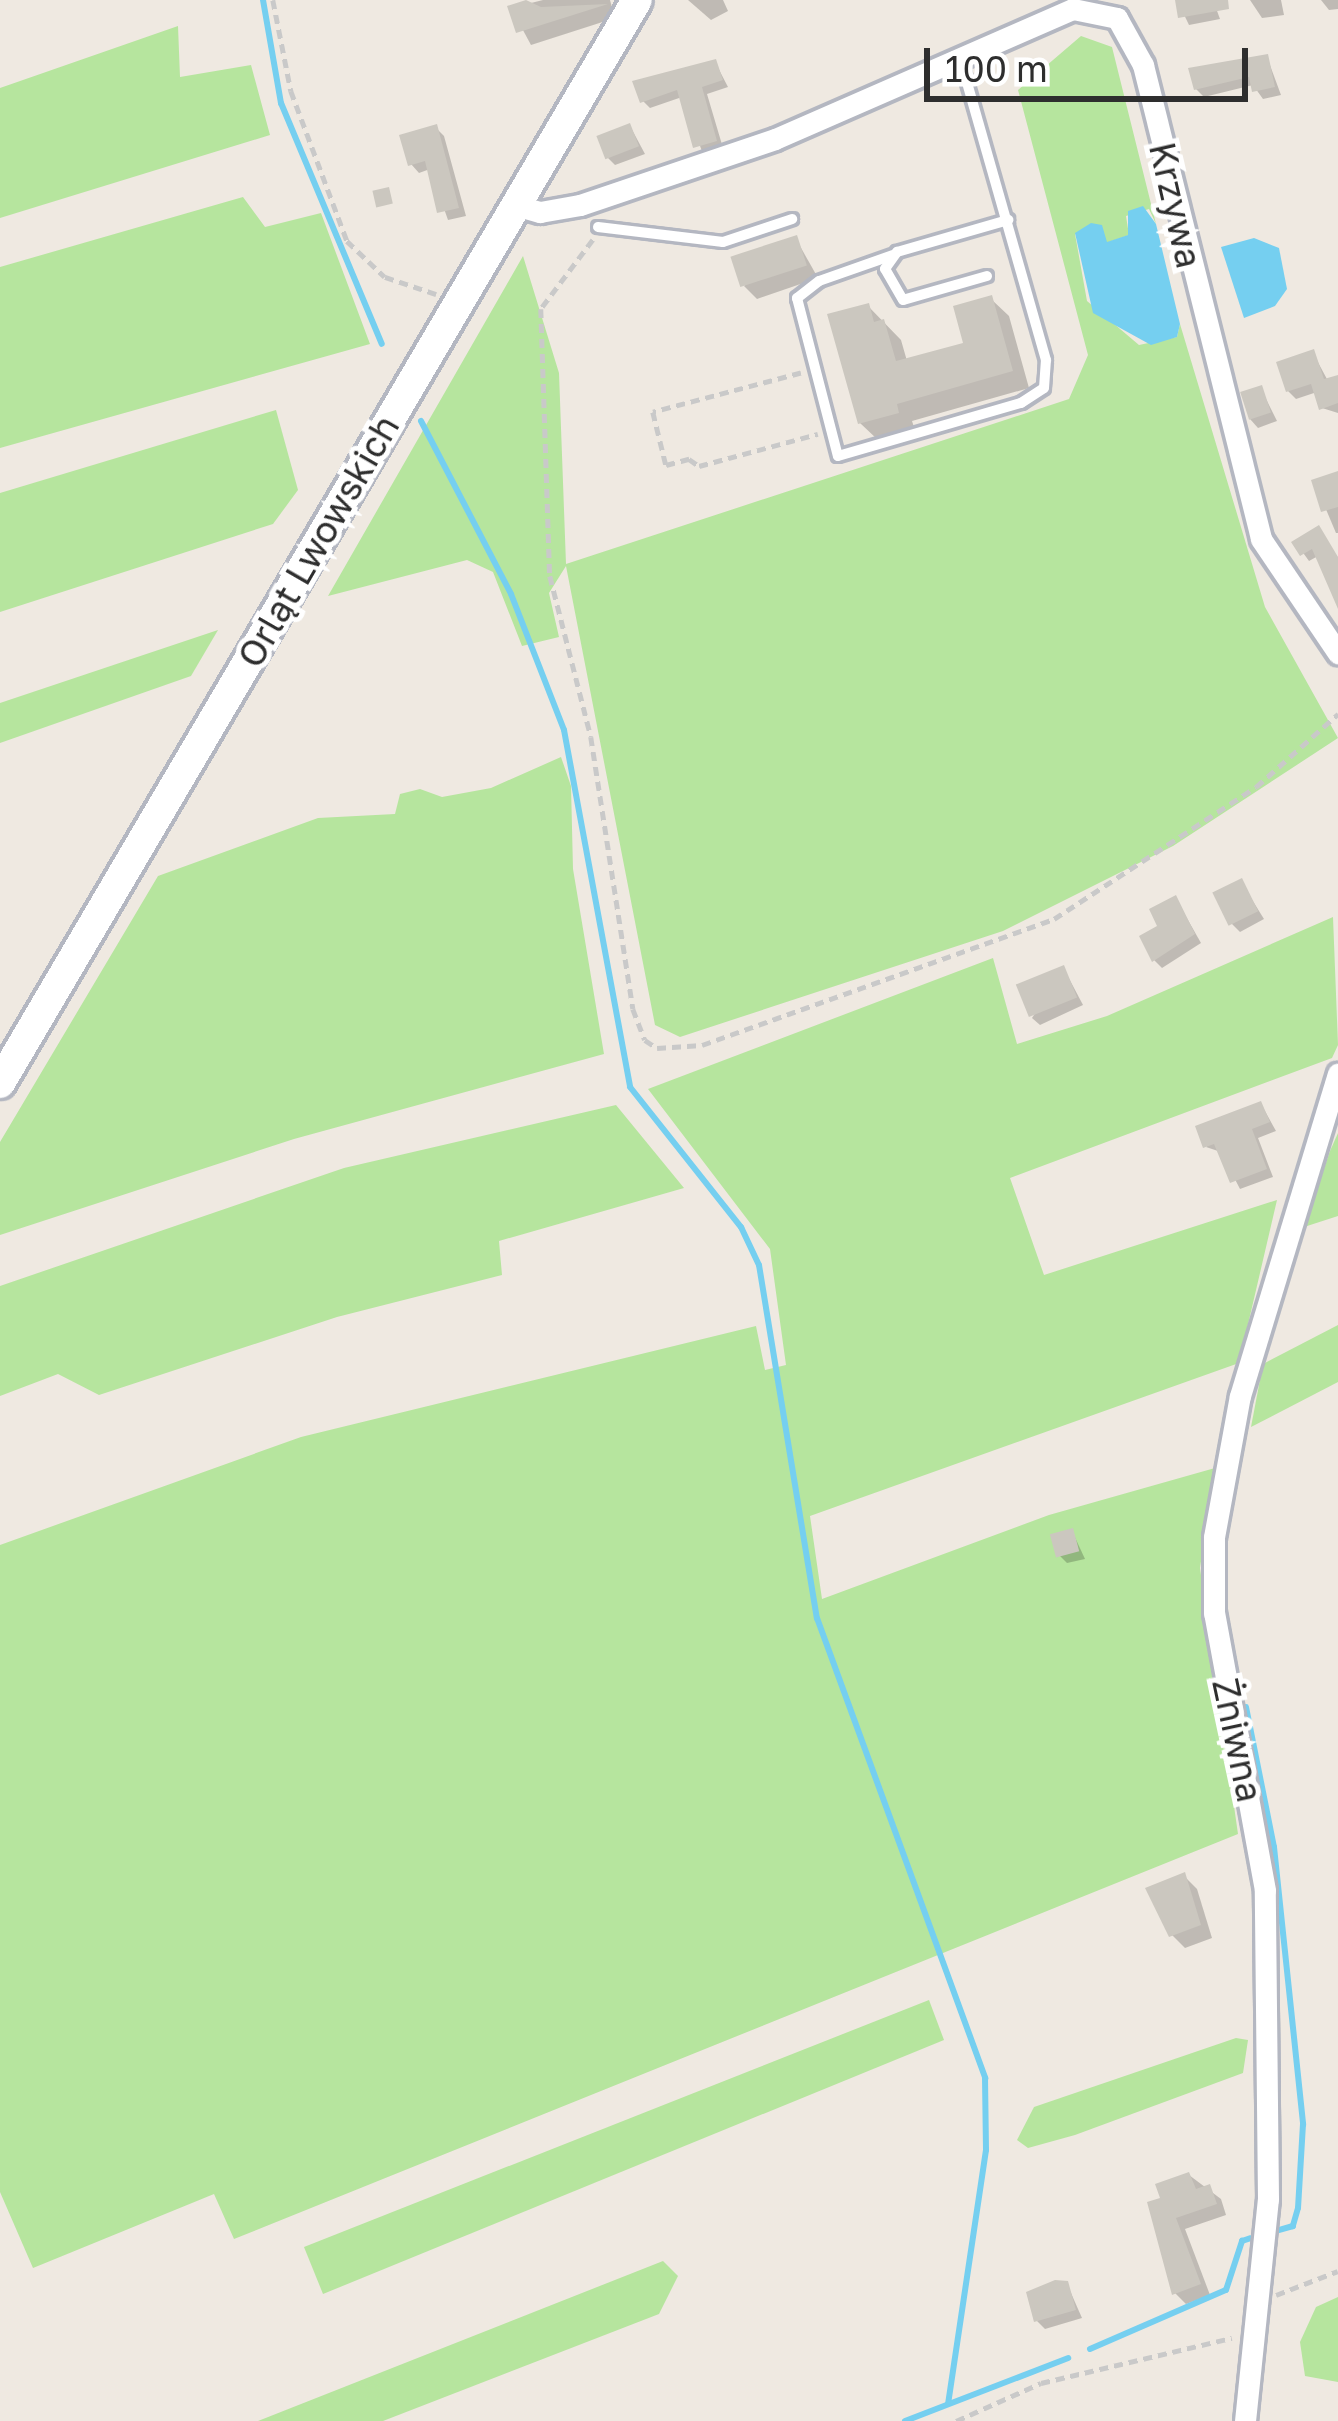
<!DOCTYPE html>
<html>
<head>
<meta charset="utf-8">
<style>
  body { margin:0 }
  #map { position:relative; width:1338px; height:2421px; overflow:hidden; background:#efe9e1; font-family:"Golos Text",sans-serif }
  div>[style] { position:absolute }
  .green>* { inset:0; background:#b6e59e }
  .water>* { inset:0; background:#75cff0 }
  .shadow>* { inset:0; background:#0003 }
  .stream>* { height:6px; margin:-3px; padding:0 3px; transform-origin:3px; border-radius:3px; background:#75cff0 }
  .building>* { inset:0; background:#cbc7bf; transform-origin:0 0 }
  .path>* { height:4.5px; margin-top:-2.25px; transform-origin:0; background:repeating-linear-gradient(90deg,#c9c9c9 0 9px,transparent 0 15px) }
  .roads { filter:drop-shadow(3px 0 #b4b7c1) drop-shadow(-3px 0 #b4b7c1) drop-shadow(0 3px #b4b7c1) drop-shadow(0 -3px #b4b7c1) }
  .lane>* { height:10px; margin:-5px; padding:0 5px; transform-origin:5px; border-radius:5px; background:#fff }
  .street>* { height:21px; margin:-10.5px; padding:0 10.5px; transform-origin:10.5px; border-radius:10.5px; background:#fff }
  .secondary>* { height:30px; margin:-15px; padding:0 15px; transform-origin:15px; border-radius:15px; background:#fff }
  span { translate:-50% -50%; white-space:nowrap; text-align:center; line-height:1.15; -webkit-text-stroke:10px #fff; paint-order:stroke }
  .street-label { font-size:36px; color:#2e2e2e }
  .scale { position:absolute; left:924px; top:48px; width:324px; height:54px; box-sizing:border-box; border:6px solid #2e2e2e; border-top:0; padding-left:15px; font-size:36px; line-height:42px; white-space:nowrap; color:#2e2e2e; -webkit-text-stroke:9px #fff; paint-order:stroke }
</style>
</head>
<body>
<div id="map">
  <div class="green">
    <div style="clip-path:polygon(178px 26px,180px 77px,251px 65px,270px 135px,0 218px,0 88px)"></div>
    <div style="clip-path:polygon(1081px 36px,1112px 47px,1156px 224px,1149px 209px,1126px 216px,1129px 235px,1106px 243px,1075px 234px,1087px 301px,1139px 345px,1177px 337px,1180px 324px,1265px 607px,1338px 738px,1173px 846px,1003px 931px,680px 1037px,655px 1025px,566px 566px,549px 593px,559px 637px,522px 646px,493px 572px,467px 560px,328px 596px,523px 256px,559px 373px,566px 564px,1069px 399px,1088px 355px,1018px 90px)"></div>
    <div style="clip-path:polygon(243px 197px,265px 227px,321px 213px,370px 344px,0 448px,0 267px)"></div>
    <div style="clip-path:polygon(276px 410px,298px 490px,273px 524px,0 612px,0 493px)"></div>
    <div style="clip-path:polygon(218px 630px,191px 676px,0 743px,0 703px)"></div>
    <div style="clip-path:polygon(561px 757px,571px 786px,573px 869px,604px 1054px,294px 1139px,0 1235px,0 1142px,158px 876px,318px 818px,395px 814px,400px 794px,420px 789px,442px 797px,491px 788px)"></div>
    <div style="clip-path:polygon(1333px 917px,1338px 1045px,1332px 1058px,1010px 1178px,1044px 1275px,1277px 1200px,1239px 1363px,810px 1516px,822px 1599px,1049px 1515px,1215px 1468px,1200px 1568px,1238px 1834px,234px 2239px,214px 2194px,33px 2268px,0 2192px,0 1545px,301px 1437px,756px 1326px,765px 1370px,786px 1365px,770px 1249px,648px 1089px,993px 958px,1017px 1044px,1107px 1016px)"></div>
    <div style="clip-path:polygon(616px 1105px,684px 1188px,499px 1241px,502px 1275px,337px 1317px,99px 1395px,58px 1374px,0 1396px,0 1286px,344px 1168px)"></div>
    <div style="clip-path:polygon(1338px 1133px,1338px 1216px,1304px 1227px,1330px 1151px)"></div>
    <div style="clip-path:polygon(1338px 1325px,1338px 1382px,1251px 1427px,1263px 1364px)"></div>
    <div style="clip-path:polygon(929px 2000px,944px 2040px,323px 2294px,304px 2247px)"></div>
    <div style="clip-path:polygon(1236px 2038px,1248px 2040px,1243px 2073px,1075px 2135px,1028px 2148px,1017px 2140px,1034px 2107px)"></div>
    <div style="clip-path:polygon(663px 2261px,678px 2276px,659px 2314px,383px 2421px,258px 2421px)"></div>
    <div style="clip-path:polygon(1338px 2297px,1338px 2382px,1305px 2376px,1300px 2342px,1316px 2307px)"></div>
  </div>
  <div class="water">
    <div style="clip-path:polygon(1143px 206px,1156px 224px,1180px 324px,1177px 337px,1151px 345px,1093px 313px,1075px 233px,1091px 223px,1102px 225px,1107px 242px,1128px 235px,1128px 211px)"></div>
    <div style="clip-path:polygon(1254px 238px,1279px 248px,1287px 289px,1275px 306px,1244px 318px,1221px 247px)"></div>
  </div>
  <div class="shadow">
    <div style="clip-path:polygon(543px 0,610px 0,615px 18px,531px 45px,511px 8px)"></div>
    <div style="clip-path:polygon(723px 0,728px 11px,711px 20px,688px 0)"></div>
    <div style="clip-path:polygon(1177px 0,1213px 0,1220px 19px,1189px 25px)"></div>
    <div style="clip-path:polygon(1250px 0,1281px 0,1284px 15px,1262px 18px)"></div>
    <div style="clip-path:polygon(1321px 0,1338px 0,1338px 9px,1329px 10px)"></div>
    <div style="clip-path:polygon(1267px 57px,1281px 95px,1263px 99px,1253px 85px,1204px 97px,1196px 89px)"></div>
    <div style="clip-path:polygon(715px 62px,728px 87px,707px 94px,723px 148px,703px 154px,682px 97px,650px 108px,643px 101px)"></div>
    <div style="clip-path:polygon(630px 126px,645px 154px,615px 165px,607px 157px)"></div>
    <div style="clip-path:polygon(436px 128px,444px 136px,466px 216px,448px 220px,430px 169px,419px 173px,411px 164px)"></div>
    <div style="clip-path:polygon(796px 239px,818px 278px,757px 299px,744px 286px)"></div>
    <div style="clip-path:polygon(991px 299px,1009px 316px,1029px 388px,912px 421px,915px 430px,878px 440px,860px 423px,868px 306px,901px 340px,907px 361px,966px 345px)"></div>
    <div style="clip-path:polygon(1313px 353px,1328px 381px,1338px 378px,1338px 413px,1322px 408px,1317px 392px,1296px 399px,1288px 391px)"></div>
    <div style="clip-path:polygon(1261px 389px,1277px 421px,1258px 428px,1250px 419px)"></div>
    <div style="clip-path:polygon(1338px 474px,1338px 533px,1336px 533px,1314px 481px)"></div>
    <div style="clip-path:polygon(1296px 543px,1338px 557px,1338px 599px,1318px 556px,1309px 561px)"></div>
    <div style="clip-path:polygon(1241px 882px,1264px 919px,1240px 932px,1232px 924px)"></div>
    <div style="clip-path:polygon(1176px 899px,1201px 943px,1162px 968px,1154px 960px)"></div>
    <div style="clip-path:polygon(1064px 969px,1083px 1005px,1040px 1025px,1032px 1018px)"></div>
    <div style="clip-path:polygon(1261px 1104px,1276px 1131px,1258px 1138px,1273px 1177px,1240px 1189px,1221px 1152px,1206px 1147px)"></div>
    <div style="clip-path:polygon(1072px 1531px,1085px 1559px,1067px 1563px,1059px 1555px)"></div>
    <div style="clip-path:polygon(1184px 1876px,1197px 1889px,1212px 1938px,1185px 1948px,1172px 1935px)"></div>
    <div style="clip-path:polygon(1189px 2175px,1221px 2199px,1226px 2215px,1185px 2229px,1210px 2295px,1186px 2304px,1175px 2293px,1163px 2199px)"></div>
    <div style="clip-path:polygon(1067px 2284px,1082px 2318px,1045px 2329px,1037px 2321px)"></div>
  </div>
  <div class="stream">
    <div style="left:263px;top:0;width:105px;rotate:80.1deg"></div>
    <div style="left:281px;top:103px;width:261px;rotate:67.3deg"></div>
    <div style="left:421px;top:421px;width:195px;rotate:62.5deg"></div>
    <div style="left:511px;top:594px;width:146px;rotate:68.7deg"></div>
    <div style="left:564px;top:730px;width:363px;rotate:79.5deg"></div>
    <div style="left:630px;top:1087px;width:179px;rotate:51.6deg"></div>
    <div style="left:741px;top:1227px;width:42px;rotate:64.7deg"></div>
    <div style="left:759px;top:1265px;width:358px;rotate:80.7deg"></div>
    <div style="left:817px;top:1618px;width:490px;rotate:69.9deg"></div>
    <div style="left:985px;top:2078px;width:72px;rotate:89.2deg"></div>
    <div style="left:986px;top:2150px;width:256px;rotate:98.5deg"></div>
    <div style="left:1246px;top:1707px;width:143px;rotate:78.7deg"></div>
    <div style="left:1274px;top:1847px;width:279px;rotate:84deg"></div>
    <div style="left:1303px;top:2124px;width:84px;rotate:93.4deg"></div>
    <div style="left:1298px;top:2208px;width:19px;rotate:106deg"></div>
    <div style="left:1293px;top:2226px;width:15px;rotate:164deg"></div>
    <div style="left:1090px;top:2349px;width:148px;rotate:-23.5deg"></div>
    <div style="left:1226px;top:2290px;width:52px;rotate:-71.9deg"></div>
    <div style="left:1242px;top:2241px;width:9px;rotate:-18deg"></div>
    <div style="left:905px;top:2421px;width:175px;rotate:-21.1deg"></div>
  </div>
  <div class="building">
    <div style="clip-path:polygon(526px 0,541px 7px,608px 4px,516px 33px,507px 6px)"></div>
    <div style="clip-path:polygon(1175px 0,1228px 0,1229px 9px,1178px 18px)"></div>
    <div style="clip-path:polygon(1268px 54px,1275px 87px,1252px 92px,1249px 77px,1194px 90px,1188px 68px)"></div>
    <div style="clip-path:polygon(716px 59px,723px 80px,702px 87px,717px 141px,693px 148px,677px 90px,640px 103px,632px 81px)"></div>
    <div style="left:630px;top:123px;width:25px;height:36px;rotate:69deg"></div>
    <div style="clip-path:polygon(437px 124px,459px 208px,437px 213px,425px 161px,408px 166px,399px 135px)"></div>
    <div style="left:389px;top:187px;width:17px;height:17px;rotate:77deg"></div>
    <div style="left:797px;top:235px;width:32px;height:70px;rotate:72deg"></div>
    <div style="clip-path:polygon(992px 295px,1013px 371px,897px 404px,899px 413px,858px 424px,827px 314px,869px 303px,874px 322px,884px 319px,896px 361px,963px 343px,953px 306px)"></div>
    <div style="clip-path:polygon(1314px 349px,1324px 379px,1338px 375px,1338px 403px,1319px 410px,1311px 384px,1286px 392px,1276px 362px)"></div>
    <div style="left:1262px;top:385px;width:29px;height:23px;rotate:72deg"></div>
    <div style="clip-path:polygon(1338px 471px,1338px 507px,1321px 512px,1311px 480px)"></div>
    <div style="clip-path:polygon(1319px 525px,1338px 557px,1338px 609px,1312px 549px,1300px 556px,1291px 542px)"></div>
    <div style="left:1242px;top:878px;width:37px;height:33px;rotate:64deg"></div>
    <div style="clip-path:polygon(1176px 895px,1195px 934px,1152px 962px,1139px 936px,1157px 926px,1149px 909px)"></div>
    <div style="left:1064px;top:965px;width:35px;height:52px;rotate:68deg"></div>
    <div style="clip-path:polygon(1261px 1101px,1270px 1122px,1252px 1129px,1267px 1169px,1230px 1183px,1214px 1144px,1203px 1148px,1195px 1126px)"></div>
    <div style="left:1073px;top:1528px;width:24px;height:24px;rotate:75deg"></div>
    <div style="clip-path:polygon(1185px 1872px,1201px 1925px,1169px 1937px,1145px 1888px)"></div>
    <div style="clip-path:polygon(1189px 2172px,1196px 2189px,1210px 2184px,1217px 2204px,1176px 2218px,1201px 2284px,1172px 2295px,1147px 2202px,1160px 2198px,1155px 2184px)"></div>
    <div style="clip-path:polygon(1055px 2280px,1068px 2281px,1076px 2310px,1034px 2322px,1026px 2292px)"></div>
  </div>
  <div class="path">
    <div style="left:273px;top:0;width:93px;rotate:78.8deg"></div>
    <div style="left:291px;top:91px;width:160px;rotate:69.5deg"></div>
    <div style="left:347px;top:241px;width:52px;rotate:43.5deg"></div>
    <div style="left:385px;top:277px;width:54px;rotate:18.4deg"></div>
    <div style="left:593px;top:240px;width:86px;rotate:127deg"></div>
    <div style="left:541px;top:309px;width:267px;rotate:88.1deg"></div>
    <div style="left:550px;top:576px;width:166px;rotate:75.7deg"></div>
    <div style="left:591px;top:737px;width:275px;rotate:81.2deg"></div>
    <div style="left:633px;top:1009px;width:33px;rotate:69deg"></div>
    <div style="left:645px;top:1040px;width:14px;rotate:34deg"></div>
    <div style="left:657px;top:1048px;width:45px;rotate:-3.8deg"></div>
    <div style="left:702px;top:1045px;width:374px;rotate:-19.7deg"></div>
    <div style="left:1054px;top:919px;width:241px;rotate:-33.2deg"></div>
    <div style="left:1256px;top:787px;width:110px;rotate:-41.7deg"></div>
    <div style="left:801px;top:373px;width:153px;rotate:165.2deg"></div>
    <div style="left:653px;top:412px;width:55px;rotate:76.2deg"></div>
    <div style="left:666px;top:465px;width:24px;rotate:-15deg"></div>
    <div style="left:689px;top:459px;width:12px;rotate:35deg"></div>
    <div style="left:699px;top:466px;width:123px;rotate:-15.1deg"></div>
    <div style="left:1276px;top:2295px;width:66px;rotate:-21.2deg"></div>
    <div style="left:956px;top:2421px;width:93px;rotate:-24.1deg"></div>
    <div style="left:1041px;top:2383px;width:196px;rotate:-13.3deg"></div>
  </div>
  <div class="roads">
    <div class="lane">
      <div style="left:598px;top:227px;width:126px;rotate:6.8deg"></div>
      <div style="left:723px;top:242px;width:73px;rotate:-18.4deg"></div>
      <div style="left:893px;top:255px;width:78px;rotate:160.6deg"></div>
      <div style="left:819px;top:281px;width:28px;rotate:142deg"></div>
      <div style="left:797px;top:298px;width:163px;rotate:75.5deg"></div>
      <div style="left:838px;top:456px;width:191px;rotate:-16.2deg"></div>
      <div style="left:1021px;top:403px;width:27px;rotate:-33deg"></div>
      <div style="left:1044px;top:388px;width:28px;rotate:-86deg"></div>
      <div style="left:1046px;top:360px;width:314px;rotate:-105.9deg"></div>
      <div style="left:987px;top:276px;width:87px;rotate:164.1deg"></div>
      <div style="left:903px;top:300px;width:36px;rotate:-120deg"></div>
      <div style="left:885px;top:269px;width:21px;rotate:-55deg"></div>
      <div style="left:897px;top:252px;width:116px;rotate:-16.1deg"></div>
    </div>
    <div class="street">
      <div style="left:515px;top:205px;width:26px;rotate:16deg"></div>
      <div style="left:540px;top:212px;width:41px;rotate:-9.9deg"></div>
      <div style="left:580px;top:205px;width:206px;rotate:-18.7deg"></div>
      <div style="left:775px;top:139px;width:325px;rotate:-23.6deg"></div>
      <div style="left:1073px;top:9px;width:45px;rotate:11.6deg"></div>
      <div style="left:1117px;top:18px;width:54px;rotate:61deg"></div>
      <div style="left:1143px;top:65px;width:488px;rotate:76deg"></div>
      <div style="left:1261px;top:539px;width:138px;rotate:56deg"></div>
      <div style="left:1245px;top:2421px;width:223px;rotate:-84.1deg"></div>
      <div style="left:1268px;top:2199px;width:309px;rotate:-90.6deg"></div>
      <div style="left:1265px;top:1890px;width:282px;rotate:-100.4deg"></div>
      <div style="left:1214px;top:1613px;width:76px;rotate:-90deg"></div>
      <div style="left:1214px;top:1537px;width:143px;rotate:-79.6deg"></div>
      <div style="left:1240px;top:1396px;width:337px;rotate:-73.1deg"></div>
    </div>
    <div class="secondary">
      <div style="left:0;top:1083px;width:1256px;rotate:-59.54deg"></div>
    </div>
  </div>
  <div class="street-label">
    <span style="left:1176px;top:205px;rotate:77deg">Krzywa</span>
    <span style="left:318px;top:541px;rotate:-60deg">Orląt Lwowskich</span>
    <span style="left:1238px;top:1740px;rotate:78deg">Żniwna</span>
  </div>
  <div class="scale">100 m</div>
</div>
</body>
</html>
